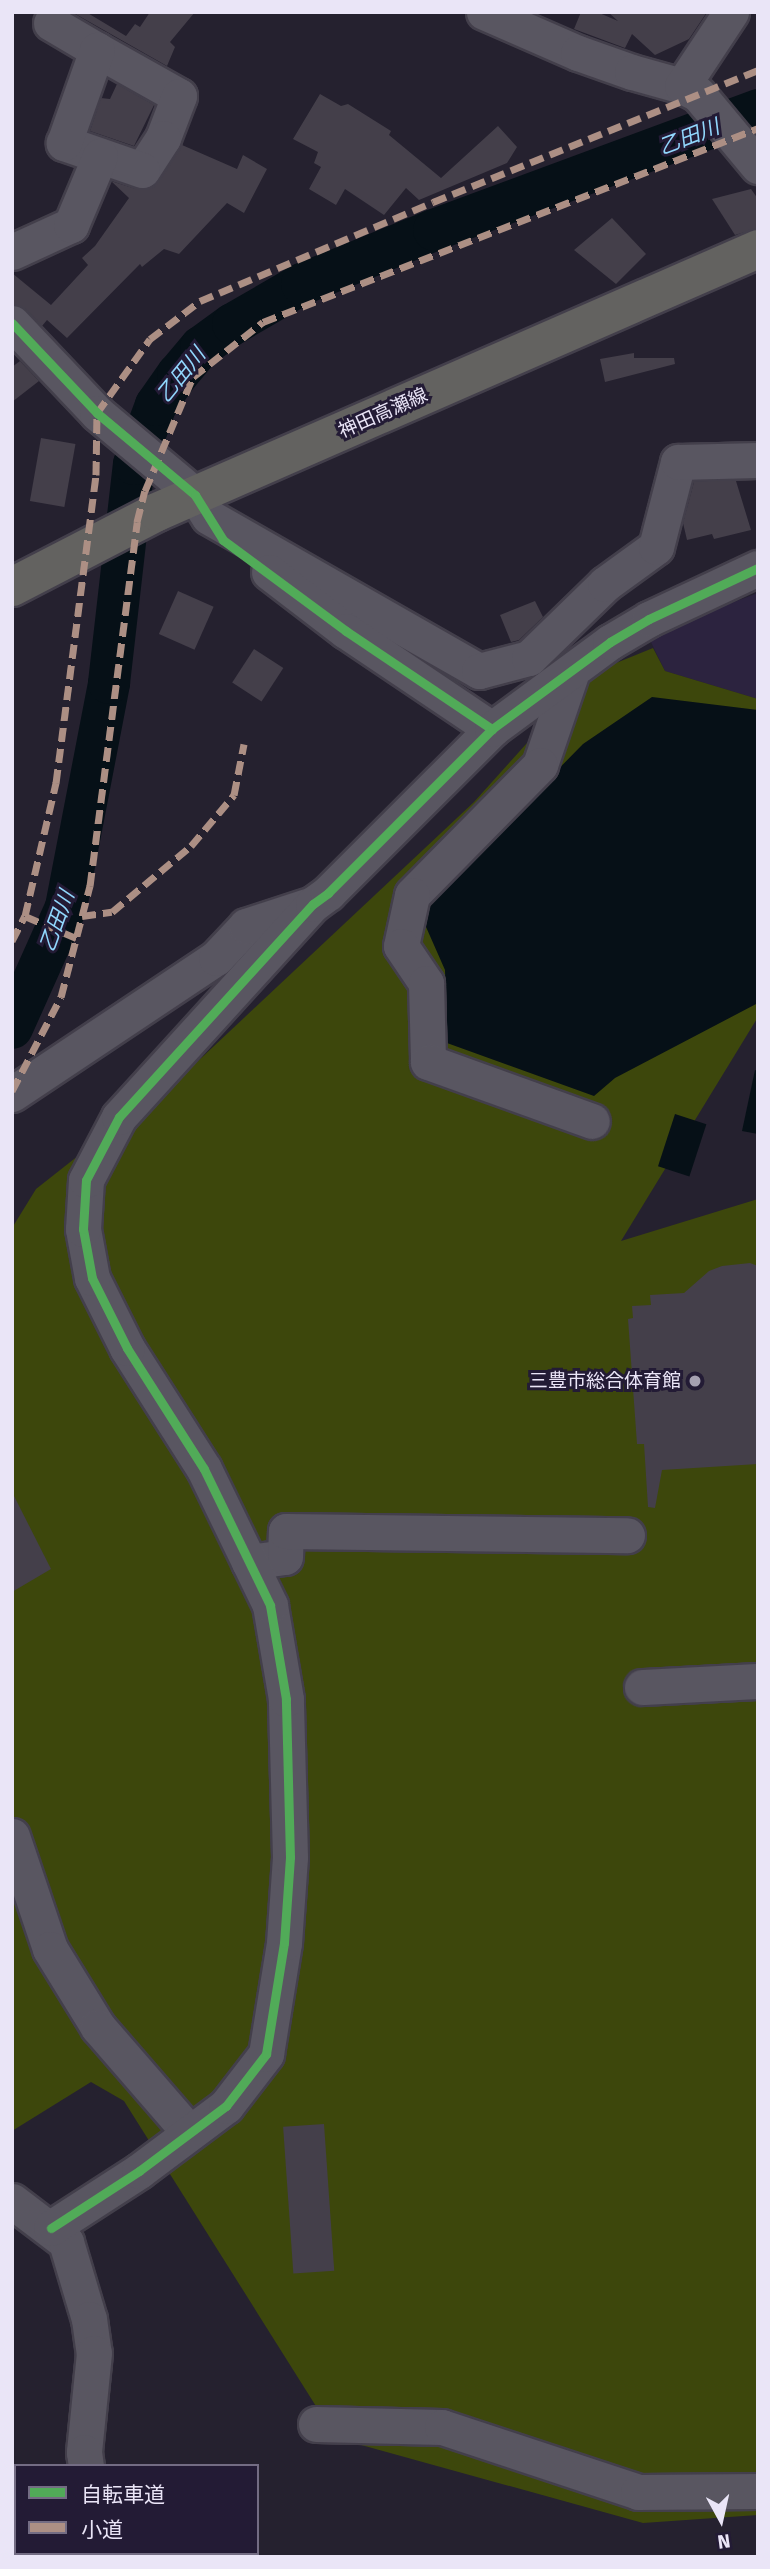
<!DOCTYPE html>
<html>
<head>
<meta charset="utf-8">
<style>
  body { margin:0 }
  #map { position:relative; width:770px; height:2569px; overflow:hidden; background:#25212f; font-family:"Fira Sans","Noto Sans JP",sans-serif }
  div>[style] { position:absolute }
  .built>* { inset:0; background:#2c233f }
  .green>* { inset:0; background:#3d470c }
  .water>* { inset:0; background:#061017; transform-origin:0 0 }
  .river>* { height:42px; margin:-21px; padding:0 21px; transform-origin:21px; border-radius:21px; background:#061017 }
  .building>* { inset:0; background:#443f4a; transform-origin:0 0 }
  .roads { filter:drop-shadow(2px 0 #433f4b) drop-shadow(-2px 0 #433f4b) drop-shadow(0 2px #433f4b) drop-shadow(0 -2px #433f4b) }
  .minor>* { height:35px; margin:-17.5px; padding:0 17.5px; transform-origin:17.5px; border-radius:17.5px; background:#595661 }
  .major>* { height:38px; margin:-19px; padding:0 19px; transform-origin:19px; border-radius:19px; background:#636260 }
  .quiet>* { height:7px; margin-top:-3.5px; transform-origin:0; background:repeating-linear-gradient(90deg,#ac8f84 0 14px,transparent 0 21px) }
  .cycleway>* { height:9px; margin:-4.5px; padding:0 4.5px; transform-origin:4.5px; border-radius:4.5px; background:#51ab58 }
  .dots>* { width:19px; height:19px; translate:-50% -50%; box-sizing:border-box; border:4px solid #231b35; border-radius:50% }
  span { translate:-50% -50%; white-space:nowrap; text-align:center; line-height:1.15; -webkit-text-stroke:6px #231b35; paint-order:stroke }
  .street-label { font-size:19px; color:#eae5f7 }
  .poi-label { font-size:19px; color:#eae5f7 }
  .right { translate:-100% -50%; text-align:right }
  .water-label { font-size:21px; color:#91d7fd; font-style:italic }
  .frame { position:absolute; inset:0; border:14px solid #eae5f7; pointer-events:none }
  .legend { position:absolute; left:14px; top:2464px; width:245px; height:91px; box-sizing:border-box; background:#231b35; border:2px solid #736c83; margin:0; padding:9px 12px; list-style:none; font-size:21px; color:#eae5f7 }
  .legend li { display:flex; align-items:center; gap:14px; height:35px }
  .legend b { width:35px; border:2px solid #736c83 }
  .north { position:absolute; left:686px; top:2485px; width:70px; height:70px; -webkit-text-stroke:5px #231b35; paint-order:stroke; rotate:172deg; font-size:19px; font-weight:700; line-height:28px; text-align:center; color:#eae5f7 }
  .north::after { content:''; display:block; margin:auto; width:24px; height:32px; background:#eae5f7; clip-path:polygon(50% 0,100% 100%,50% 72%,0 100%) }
</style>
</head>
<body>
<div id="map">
  <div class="built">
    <div style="clip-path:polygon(758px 593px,758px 699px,665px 671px,647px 634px)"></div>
  </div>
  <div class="green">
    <div style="clip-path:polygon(653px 648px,665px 671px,758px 699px,758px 1017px,621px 1241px,758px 1199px,758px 2515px,643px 2523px,336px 2438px,124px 2101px,91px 2082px,12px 2131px,12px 1228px,36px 1189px,197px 1062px,474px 802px,589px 674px)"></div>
  </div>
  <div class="water">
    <div style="clip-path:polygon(652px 697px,758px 710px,758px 1003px,615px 1078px,594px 1096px,447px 1043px,445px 970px,419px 911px,583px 744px)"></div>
    <div style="clip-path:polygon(755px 1070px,758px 1071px,758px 1134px,742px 1131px)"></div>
    <div style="left:675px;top:1114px;width:33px;height:55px;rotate:18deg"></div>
  </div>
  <div class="river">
    <div style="left:12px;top:1028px;width:133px;rotate:-65.9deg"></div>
    <div style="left:66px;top:907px;width:228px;rotate:-79.1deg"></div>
    <div style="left:109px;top:683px;width:220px;rotate:-83.5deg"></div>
    <div style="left:134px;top:464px;width:63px;rotate:-69.6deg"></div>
    <div style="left:156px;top:405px;width:38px;rotate:-55deg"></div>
    <div style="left:178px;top:374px;width:35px;rotate:-50deg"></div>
    <div style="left:201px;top:347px;width:39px;rotate:-36deg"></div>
    <div style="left:233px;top:324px;width:80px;rotate:-30.1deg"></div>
    <div style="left:302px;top:284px;width:143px;rotate:-22.2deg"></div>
    <div style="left:434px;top:230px;width:346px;rotate:-20.3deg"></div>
  </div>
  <div class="building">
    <div style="clip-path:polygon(72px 12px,86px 12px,126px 36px,135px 24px,140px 27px,150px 12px,195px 12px,170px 42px,175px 47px,167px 66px)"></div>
    <div style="clip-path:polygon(581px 12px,597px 12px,618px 21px,608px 12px,707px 12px,689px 39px,655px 55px,632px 34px,625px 48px,574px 29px)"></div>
    <div style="clip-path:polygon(117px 84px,154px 105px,134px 146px,90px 131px,101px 98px,110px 99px)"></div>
    <div style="clip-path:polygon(320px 94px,341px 106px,348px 104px,391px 131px,389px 135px,441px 178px,498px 126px,517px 147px,507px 163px,419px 200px,406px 188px,384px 215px,345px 189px,336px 205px,309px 189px,321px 167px,314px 163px,318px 152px,293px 139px)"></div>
    <div style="clip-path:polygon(182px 145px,237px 169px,243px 155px,267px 169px,244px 213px,227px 203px,179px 254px,164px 249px,142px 267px,140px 264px,67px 338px,47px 320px,42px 326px,26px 309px,12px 303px,12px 273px,51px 305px,88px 265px,82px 258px,95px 246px,129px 198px,111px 181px,136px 189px,152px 187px)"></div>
    <div style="clip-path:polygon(751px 189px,758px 199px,758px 228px,735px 235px,712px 199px)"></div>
    <div style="clip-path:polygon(612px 218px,646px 254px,616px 284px,574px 250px)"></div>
    <div style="clip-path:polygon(634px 353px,634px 358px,674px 358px,675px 364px,605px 382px,600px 359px)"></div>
    <div style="clip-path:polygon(20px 361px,39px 381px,12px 402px,12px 367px)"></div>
    <div style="left:41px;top:438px;width:35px;height:64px;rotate:10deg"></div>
    <div style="clip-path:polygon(708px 481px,736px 481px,751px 530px,714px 539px,712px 534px,687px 540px,683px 523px,694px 482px)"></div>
    <div style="left:178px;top:591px;width:39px;height:47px;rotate:24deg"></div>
    <div style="clip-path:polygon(535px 601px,543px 617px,519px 640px,511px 642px,500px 615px)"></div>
    <div style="left:254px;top:649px;width:35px;height:40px;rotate:33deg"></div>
    <div style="clip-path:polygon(750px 1263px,758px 1266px,758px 1464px,662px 1470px,655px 1508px,648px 1507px,644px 1444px,637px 1444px,628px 1319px,633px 1318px,632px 1306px,651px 1305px,650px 1295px,684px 1293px,709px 1271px,722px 1266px)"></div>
    <div style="clip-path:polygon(12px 1492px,51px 1569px,12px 1592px)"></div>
    <div style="left:324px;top:2124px;width:147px;height:41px;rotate:86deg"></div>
  </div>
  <div class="roads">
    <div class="minor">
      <div style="left:484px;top:12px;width:103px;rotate:23.6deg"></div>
      <div style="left:578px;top:53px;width:57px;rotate:19.4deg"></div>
      <div style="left:632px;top:72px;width:52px;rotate:15.6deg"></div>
      <div style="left:682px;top:86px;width:18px;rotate:27deg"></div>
      <div style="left:698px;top:94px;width:94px;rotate:50.2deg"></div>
      <div style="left:51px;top:23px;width:53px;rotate:30.4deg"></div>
      <div style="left:97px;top:50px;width:94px;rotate:29.3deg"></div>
      <div style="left:179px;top:96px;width:45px;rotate:110.9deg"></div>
      <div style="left:163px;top:138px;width:38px;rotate:123deg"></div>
      <div style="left:142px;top:170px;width:83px;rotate:-160.9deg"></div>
      <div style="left:64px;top:143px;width:99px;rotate:-70.5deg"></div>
      <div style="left:682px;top:86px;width:89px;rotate:-56.5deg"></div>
      <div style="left:12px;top:252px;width:65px;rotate:-24.6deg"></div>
      <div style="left:71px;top:225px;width:75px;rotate:-67.2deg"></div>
      <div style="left:12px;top:323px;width:124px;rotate:46.6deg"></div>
      <div style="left:97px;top:413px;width:128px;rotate:39.9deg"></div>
      <div style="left:195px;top:495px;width:25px;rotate:58deg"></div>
      <div style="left:209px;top:517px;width:311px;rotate:29.7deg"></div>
      <div style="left:479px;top:671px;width:52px;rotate:-14.6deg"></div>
      <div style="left:529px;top:658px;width:106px;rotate:-44.2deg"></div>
      <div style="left:605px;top:584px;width:63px;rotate:-36deg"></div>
      <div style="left:656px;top:547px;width:88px;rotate:-75.5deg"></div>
      <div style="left:678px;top:462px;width:80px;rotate:-1.4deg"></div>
      <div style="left:269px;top:572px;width:97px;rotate:37.5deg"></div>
      <div style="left:346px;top:631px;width:176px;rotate:33.9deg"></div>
      <div style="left:572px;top:671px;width:99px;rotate:108.8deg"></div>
      <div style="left:540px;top:765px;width:182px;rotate:134.6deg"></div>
      <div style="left:412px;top:895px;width:52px;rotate:102.2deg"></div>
      <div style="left:401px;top:946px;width:45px;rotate:56deg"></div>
      <div style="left:426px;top:983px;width:79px;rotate:88.5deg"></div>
      <div style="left:428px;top:1062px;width:174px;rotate:19.8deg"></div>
      <div style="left:12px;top:1094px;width:245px;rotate:-33.7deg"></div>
      <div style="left:216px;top:958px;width:44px;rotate:-46.8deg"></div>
      <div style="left:246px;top:926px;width:64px;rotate:-18.2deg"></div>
      <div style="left:249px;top:1562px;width:36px;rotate:-8deg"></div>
      <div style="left:285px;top:1557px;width:26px;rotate:-88deg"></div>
      <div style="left:286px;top:1531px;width:341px;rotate:0.7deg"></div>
      <div style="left:642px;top:1687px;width:116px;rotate:-3deg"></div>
      <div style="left:12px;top:1836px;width:119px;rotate:71.4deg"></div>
      <div style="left:50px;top:1949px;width:92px;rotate:58.4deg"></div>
      <div style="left:98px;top:2027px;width:139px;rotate:49.1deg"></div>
      <div style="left:12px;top:2201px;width:68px;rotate:37.2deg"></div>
      <div style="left:66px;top:2242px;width:80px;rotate:73.4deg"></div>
      <div style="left:89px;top:2319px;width:34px;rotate:82deg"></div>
      <div style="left:94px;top:2353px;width:100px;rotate:95.8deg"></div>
      <div style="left:84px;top:2452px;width:14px;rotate:82deg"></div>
      <div style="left:51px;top:2228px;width:105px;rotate:-32.9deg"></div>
      <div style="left:139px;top:2171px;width:109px;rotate:-36.8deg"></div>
      <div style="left:226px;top:2106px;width:66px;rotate:-52.4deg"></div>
      <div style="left:266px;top:2054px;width:112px;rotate:-80.8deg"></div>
      <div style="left:284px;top:1943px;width:86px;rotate:-86deg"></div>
      <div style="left:290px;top:1857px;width:158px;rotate:-91.5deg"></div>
      <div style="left:286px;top:1699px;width:95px;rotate:-99.7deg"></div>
      <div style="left:270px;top:1605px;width:151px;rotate:-115.9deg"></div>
      <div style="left:204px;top:1469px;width:143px;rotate:-122.5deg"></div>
      <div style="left:127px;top:1348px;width:78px;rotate:-116.6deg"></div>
      <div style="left:92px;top:1278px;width:50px;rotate:-100.4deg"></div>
      <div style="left:83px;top:1229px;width:49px;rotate:-86.5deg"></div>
      <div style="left:86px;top:1180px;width:71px;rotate:-62.4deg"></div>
      <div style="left:119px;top:1117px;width:288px;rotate:-47.7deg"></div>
      <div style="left:313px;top:904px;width:19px;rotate:-36deg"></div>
      <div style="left:328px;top:893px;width:232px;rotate:-45deg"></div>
      <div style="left:492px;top:729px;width:147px;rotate:-36.4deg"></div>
      <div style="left:610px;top:642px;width:45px;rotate:-30.5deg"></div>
      <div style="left:649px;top:619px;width:120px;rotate:-25.1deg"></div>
      <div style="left:316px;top:2424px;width:126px;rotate:1.4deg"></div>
      <div style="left:442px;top:2427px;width:206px;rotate:18.3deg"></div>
      <div style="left:638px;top:2492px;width:120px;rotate:-0.5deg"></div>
      <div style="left:154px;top:2553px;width:6px;rotate:39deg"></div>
    </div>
    <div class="major">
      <div style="left:12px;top:587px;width:163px;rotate:-27.3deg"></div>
      <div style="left:157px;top:512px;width:656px;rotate:-23.63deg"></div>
    </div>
  </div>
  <div class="quiet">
    <div style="left:25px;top:916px;width:56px;rotate:23.3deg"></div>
    <div style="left:82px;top:916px;width:30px;rotate:-8deg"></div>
    <div style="left:112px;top:912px;width:103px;rotate:-39.9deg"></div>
    <div style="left:191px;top:846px;width:67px;rotate:-49.9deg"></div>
    <div style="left:234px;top:795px;width:52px;rotate:-78.9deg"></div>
    <div style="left:12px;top:941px;width:28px;rotate:-63deg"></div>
    <div style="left:25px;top:916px;width:137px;rotate:-76.9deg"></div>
    <div style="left:56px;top:783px;width:311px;rotate:-82.6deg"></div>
    <div style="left:96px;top:475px;width:62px;rotate:-89.1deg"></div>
    <div style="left:97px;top:413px;width:91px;rotate:-54.4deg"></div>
    <div style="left:150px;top:339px;width:63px;rotate:-37.2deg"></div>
    <div style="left:200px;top:301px;width:253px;rotate:-23deg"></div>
    <div style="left:433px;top:202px;width:351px;rotate:-22.1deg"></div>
    <div style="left:12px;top:1091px;width:106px;rotate:-62.5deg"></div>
    <div style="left:61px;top:997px;width:115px;rotate:-75.4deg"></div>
    <div style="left:90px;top:886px;width:367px;rotate:-82.6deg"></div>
    <div style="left:137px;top:522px;width:32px;rotate:-76deg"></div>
    <div style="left:145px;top:491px;width:124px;rotate:-67.2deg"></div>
    <div style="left:193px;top:377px;width:89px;rotate:-38.2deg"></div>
    <div style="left:263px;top:322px;width:532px;rotate:-21.4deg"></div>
  </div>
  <div class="cycleway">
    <div style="left:12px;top:323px;width:124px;rotate:46.6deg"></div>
    <div style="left:97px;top:413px;width:128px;rotate:39.9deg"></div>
    <div style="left:195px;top:495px;width:53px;rotate:58.1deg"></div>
    <div style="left:223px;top:540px;width:153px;rotate:36.5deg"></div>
    <div style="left:346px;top:631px;width:176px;rotate:33.9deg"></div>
    <div style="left:51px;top:2228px;width:105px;rotate:-32.9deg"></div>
    <div style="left:139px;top:2171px;width:109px;rotate:-36.8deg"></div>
    <div style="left:226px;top:2106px;width:66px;rotate:-52.4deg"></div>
    <div style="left:266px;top:2054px;width:112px;rotate:-80.8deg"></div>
    <div style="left:284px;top:1943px;width:86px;rotate:-86deg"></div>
    <div style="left:290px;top:1857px;width:158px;rotate:-91.5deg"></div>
    <div style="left:286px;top:1699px;width:95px;rotate:-99.7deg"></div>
    <div style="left:270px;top:1605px;width:151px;rotate:-115.9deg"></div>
    <div style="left:204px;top:1469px;width:143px;rotate:-122.5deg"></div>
    <div style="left:127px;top:1348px;width:78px;rotate:-116.6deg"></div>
    <div style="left:92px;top:1278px;width:50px;rotate:-100.4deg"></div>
    <div style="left:83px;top:1229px;width:49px;rotate:-86.5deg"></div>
    <div style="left:86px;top:1180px;width:71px;rotate:-62.4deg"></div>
    <div style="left:119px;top:1117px;width:288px;rotate:-47.7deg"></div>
    <div style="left:313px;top:904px;width:19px;rotate:-36deg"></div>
    <div style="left:328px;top:893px;width:232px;rotate:-45deg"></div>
    <div style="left:492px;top:729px;width:147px;rotate:-36.4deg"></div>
    <div style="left:610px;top:642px;width:45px;rotate:-30.5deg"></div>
    <div style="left:649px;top:619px;width:120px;rotate:-25.1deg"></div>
  </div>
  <div class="dots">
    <div style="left:695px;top:1381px;background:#a5a0b1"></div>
  </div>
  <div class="street-label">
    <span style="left:383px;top:413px;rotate:-24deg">神田高瀬線</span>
  </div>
  <div class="poi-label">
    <span class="right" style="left:681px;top:1381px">三豊市総合体育館</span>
  </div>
  <div class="water-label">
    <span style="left:689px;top:137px;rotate:-21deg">乙田川</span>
    <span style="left:181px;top:375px;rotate:-51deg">乙田川</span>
    <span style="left:57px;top:921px;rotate:-70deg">乙田川</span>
  </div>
  <div class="frame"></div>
  <ul class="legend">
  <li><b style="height:9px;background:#51ab58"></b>自転車道</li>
  <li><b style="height:9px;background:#ac8f84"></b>小道</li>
  </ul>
  <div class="north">N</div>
</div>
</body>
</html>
